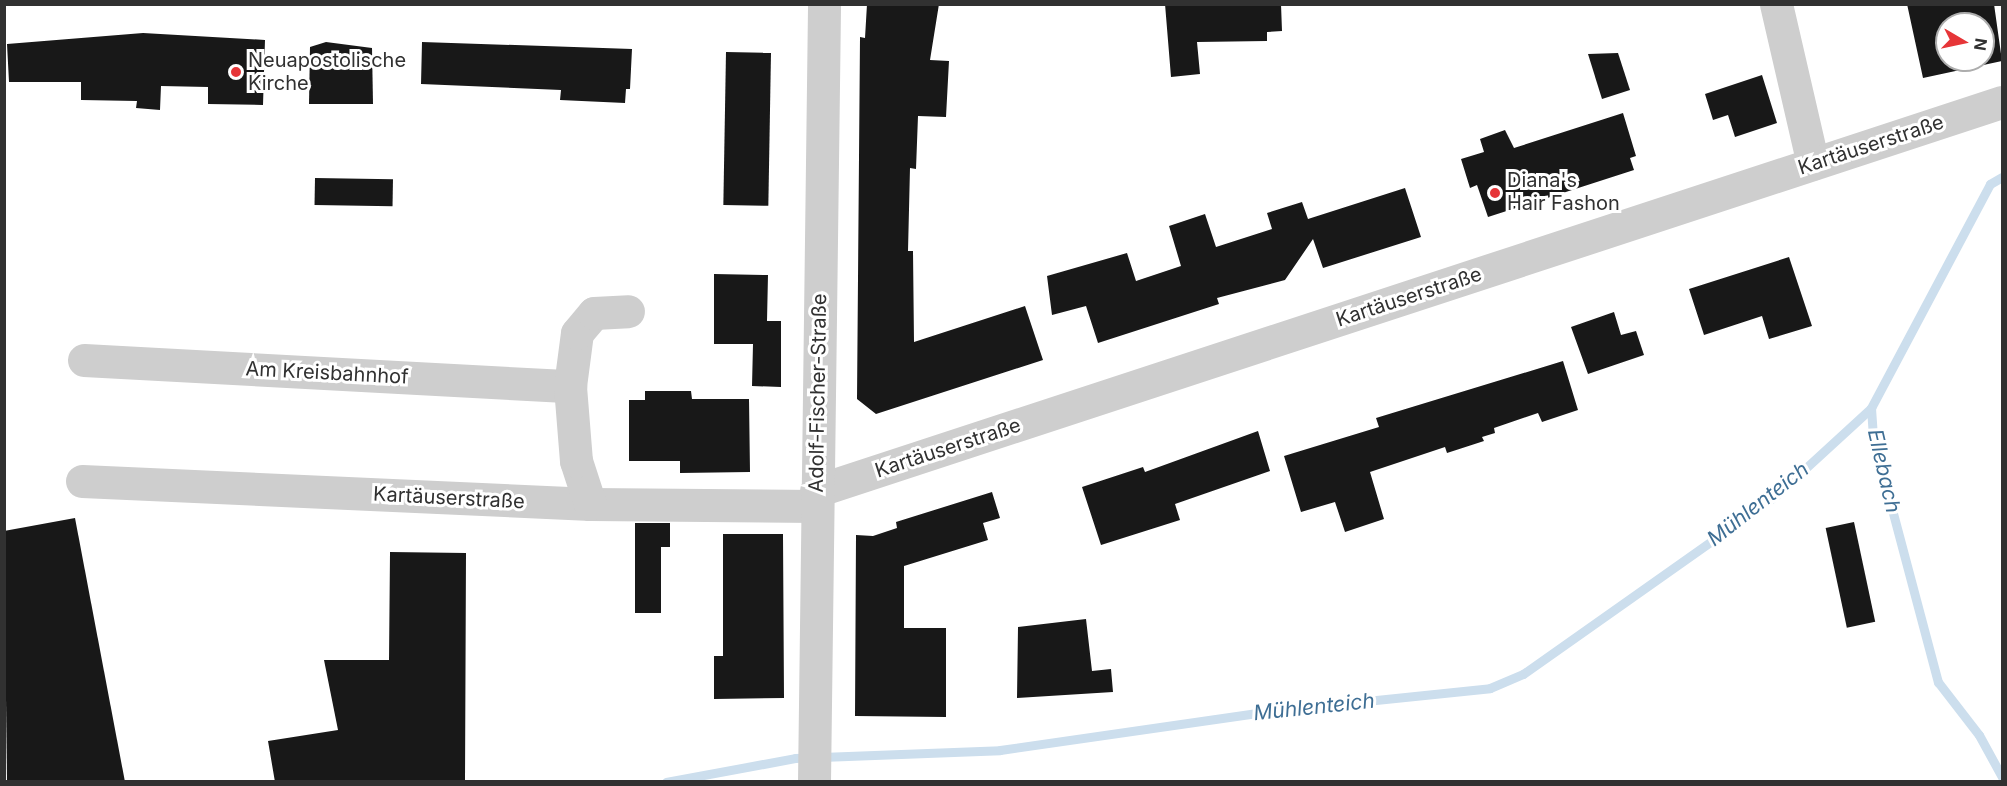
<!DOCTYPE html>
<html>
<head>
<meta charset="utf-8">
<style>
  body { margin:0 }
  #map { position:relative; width:2007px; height:786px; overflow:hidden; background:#fff; font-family:Inter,sans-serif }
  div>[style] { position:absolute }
  .stream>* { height:9px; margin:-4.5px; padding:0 4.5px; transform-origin:4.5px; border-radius:4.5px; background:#ccdeed }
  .building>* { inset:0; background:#181818; transform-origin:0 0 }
  .minor>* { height:33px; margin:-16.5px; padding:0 16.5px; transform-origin:16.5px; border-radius:16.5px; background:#cecece }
  .dots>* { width:16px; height:16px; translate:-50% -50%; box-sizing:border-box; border:3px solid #fff; border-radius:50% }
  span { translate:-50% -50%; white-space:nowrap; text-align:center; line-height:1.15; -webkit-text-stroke:6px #fff; paint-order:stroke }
  .poi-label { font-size:20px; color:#313131 }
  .left { translate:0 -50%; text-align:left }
  .street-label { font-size:20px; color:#313131 }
  .water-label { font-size:21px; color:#3e6e94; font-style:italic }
  .frame { position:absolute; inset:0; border:6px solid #313131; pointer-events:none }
  .north { position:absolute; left:1935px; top:12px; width:60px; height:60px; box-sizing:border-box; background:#fff; border:2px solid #adadad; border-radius:50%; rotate:99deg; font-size:16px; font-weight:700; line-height:24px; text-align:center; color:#313131 }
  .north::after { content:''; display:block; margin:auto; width:21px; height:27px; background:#e63538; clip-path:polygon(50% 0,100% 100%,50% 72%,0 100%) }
</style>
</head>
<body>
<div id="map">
  <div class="stream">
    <div style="left:2002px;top:177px;width:14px;rotate:150deg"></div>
    <div style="left:1990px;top:184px;width:254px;rotate:118deg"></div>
    <div style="left:1871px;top:408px;width:30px;rotate:86deg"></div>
    <div style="left:1873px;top:438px;width:253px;rotate:75.1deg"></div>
    <div style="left:1938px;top:682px;width:67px;rotate:52.3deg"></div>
    <div style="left:1979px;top:735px;width:48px;rotate:61.3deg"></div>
    <div style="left:666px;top:782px;width:131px;rotate:-10.5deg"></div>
    <div style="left:795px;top:758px;width:205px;rotate:-2.2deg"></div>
    <div style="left:1000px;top:750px;width:272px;rotate:-8.2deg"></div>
    <div style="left:1269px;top:711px;width:222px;rotate:-5.9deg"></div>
    <div style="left:1490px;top:688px;width:36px;rotate:-23deg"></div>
    <div style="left:1523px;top:674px;width:307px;rotate:-35.2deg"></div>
    <div style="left:1774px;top:497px;width:132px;rotate:-42.5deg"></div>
  </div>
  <div class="building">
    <div style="clip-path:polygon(867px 4px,939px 4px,930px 60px,949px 61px,946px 117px,918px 116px,916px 169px,910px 168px,908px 251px,913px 251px,914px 342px,1025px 306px,1043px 360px,876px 414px,857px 399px,860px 37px,865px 38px)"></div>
    <div style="clip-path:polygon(1165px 4px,1281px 4px,1282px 31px,1267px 32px,1267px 41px,1197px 42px,1200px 74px,1171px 77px)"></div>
    <div style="clip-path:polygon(evenodd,1907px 4px,1994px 4px,2002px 61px,1923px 78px,1907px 4px,1947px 24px,1983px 24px,1983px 60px,1947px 60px,1947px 24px)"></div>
    <div style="clip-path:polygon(143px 33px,265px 40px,263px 105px,208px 104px,208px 87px,161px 86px,160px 110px,136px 108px,137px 101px,81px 100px,81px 82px,9px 82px,7px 44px)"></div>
    <div style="clip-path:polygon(326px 42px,372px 48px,373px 104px,309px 104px,310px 47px)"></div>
    <div style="clip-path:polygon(422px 42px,632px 49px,630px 89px,626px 89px,625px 103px,560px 100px,561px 90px,421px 84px)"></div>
    <div style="left:726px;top:52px;width:45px;height:153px;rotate:1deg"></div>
    <div style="clip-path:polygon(1618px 53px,1630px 90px,1602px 99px,1588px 54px)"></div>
    <div style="clip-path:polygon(1762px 75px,1777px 123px,1735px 137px,1728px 115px,1713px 120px,1705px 94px)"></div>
    <div style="clip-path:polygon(1623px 113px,1636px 156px,1630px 158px,1634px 170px,1488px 217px,1477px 185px,1470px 188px,1461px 159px,1484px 152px,1480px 139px,1505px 130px,1514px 148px)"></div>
    <div style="left:315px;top:178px;width:78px;height:27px;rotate:1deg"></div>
    <div style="clip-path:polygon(1405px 188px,1421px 237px,1323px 268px,1313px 239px,1285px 280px,1217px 298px,1219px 304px,1098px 343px,1086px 306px,1052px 315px,1047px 276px,1127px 253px,1136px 281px,1181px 266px,1169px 226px,1205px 214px,1216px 247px,1272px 229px,1267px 213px,1302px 202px,1308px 219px)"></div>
    <div style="clip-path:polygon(1789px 257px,1812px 326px,1769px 339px,1762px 316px,1704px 335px,1689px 289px)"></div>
    <div style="clip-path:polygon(714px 274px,768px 275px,767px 321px,781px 321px,781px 387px,752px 386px,753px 344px,714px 344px)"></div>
    <div style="clip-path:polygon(1614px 312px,1621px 335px,1636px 331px,1644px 355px,1588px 374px,1571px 327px)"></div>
    <div style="clip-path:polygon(1563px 361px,1578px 410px,1542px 422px,1538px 413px,1494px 428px,1495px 433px,1482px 437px,1484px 441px,1447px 453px,1445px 447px,1370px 472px,1384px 519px,1345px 532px,1335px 502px,1301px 512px,1284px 456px,1379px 427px,1376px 418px)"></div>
    <div style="clip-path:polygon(645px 391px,691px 391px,692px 399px,749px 399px,750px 472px,680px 473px,680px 461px,629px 461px,629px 400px,645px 400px)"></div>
    <div style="clip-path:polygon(1258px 431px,1270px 471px,1175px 504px,1180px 520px,1101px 545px,1082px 487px,1143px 467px,1145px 472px)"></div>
    <div style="clip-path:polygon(992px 492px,1000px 518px,983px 523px,988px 540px,904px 566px,904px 628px,946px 628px,946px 717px,855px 716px,856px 535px,873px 536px,897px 528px,896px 522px)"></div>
    <div style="clip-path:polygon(75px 518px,125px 782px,7px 782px,4px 531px)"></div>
    <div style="left:1854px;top:522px;width:102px;height:29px;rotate:78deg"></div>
    <div style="clip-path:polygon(635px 523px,670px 523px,670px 547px,661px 547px,661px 613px,635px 613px)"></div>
    <div style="clip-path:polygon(723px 534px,783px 534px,784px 698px,714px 699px,714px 656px,723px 656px)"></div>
    <div style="clip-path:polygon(390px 552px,466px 553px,465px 782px,275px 782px,268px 741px,338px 730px,324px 660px,389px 660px)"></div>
    <div style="clip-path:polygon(1086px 619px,1092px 671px,1111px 669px,1113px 692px,1017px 698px,1018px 627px)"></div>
  </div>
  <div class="minor">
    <div style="left:1776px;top:4px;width:164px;rotate:77deg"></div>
    <div style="left:84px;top:360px;width:487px;rotate:3.1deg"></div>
    <div style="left:82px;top:481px;width:509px;rotate:2.59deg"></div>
    <div style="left:590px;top:504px;width:226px;rotate:0.5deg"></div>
    <div style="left:816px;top:491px;width:1248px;rotate:-18.16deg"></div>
    <div style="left:590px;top:504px;width:45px;rotate:-108deg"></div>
    <div style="left:576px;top:461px;width:75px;rotate:-94.6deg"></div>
    <div style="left:570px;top:386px;width:53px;rotate:-82.5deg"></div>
    <div style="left:577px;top:333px;width:26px;rotate:-50deg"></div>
    <div style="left:594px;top:313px;width:34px;rotate:-3deg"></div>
    <div style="left:814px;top:782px;width:778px;rotate:-89.26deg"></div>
  </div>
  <div class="dots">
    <div style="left:236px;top:72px;background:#e63538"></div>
    <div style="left:1495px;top:193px;background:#e63538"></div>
  </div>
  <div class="poi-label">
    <span class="left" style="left:248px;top:72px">Neuapostolische<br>Kirche</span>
    <span class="left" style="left:1507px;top:192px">Diana's<br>Hair Fashon</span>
  </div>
  <div class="street-label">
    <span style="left:1871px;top:145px;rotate:-18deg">Kartäuserstraße</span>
    <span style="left:1409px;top:297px;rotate:-18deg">Kartäuserstraße</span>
    <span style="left:327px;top:373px;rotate:3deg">Am Kreisbahnhof</span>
    <span style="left:818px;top:393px;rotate:-89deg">Adolf-Fischer-Straße</span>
    <span style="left:948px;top:448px;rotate:-18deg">Kartäuserstraße</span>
    <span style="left:449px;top:498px;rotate:3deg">Kartäuserstraße</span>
  </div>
  <div class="water-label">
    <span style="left:1884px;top:471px;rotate:77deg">Ellebach</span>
    <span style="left:1758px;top:504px;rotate:-38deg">Mühlenteich</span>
    <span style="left:1314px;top:707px;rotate:-6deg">Mühlenteich</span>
  </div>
  <div class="frame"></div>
  <div class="north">N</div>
</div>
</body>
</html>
